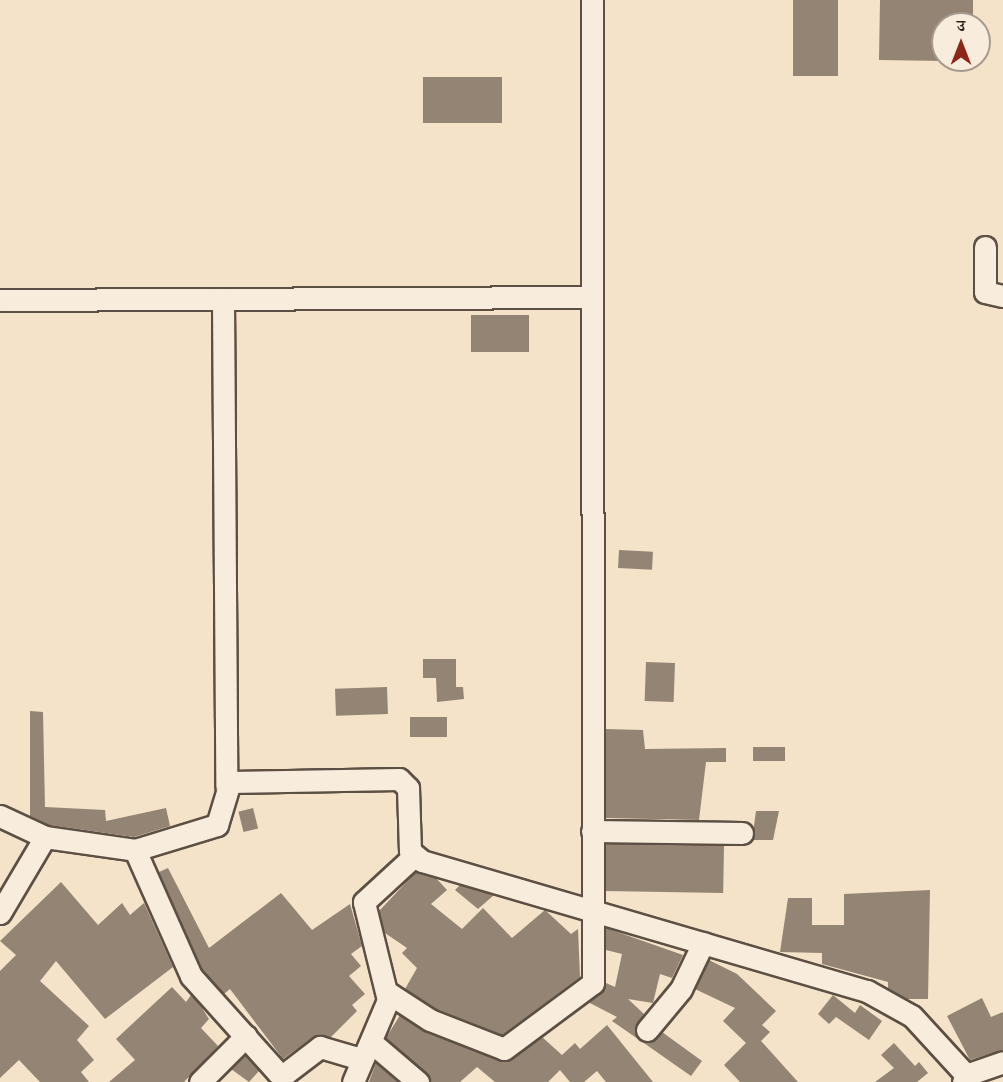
<!DOCTYPE html>
<html>
<head>
<meta charset="utf-8">
<style>
  body { margin:0 }
  #map { position:relative; width:1003px; height:1082px; overflow:hidden; background:#f4e3c9; font-family:"IM FELL Great Primer","Noto Serif Devanagari",serif }
  div>[style] { position:absolute }
  .building>* { inset:0; background:#938473; transform-origin:0 0 }
  .roads { filter:drop-shadow(2px 0 #5c4f43) drop-shadow(-2px 0 #5c4f43) drop-shadow(0 2px #5c4f43) drop-shadow(0 -2px #5c4f43) }
  .minor>* { height:21px; margin:-10.5px; padding:0 10.5px; transform-origin:10.5px; border-radius:10.5px; background:#f8eddc }
  span { translate:-50% -50%; white-space:nowrap; text-align:center; line-height:1.15; -webkit-text-stroke:4.5px #f8eddc; paint-order:stroke }
  .north { position:absolute; left:931px; top:12px; width:60px; height:60px; box-sizing:border-box; background:#f8eddc; border:2px solid #a59a8d; border-radius:50%; rotate:0deg; font-size:16px; font-weight:700; line-height:24px; text-align:center; color:#291e16 }
  .north::after { content:''; display:block; margin:auto; width:21px; height:27px; background:#8f2418; clip-path:polygon(50% 0,100% 100%,50% 72%,0 100%) }
</style>
</head>
<body>
<div id="map">
  <div class="building">
    <div style="left:793px;top:0;width:45px;height:76px"></div>
    <div style="clip-path:polygon(880px 0,973px 0,973px 24px,943px 24px,943px 61px,879px 60px)"></div>
    <div style="left:423px;top:77px;width:79px;height:46px"></div>
    <div style="left:471px;top:315px;width:58px;height:37px"></div>
    <div style="left:619px;top:550px;width:34px;height:18px;rotate:3deg"></div>
    <div style="clip-path:polygon(423px 659px,456px 659px,456px 687px,463px 687px,464px 699px,437px 702px,436px 678px,423px 678px)"></div>
    <div style="left:646px;top:662px;width:29px;height:39px;rotate:2deg"></div>
    <div style="left:387px;top:687px;width:27px;height:52px;rotate:88deg"></div>
    <div style="clip-path:polygon(30px 711px,43px 712px,45px 807px,105px 810px,106px 821px,166px 808px,170px 826px,134px 837px,49px 825px,30px 816px)"></div>
    <div style="left:410px;top:717px;width:37px;height:20px"></div>
    <div style="clip-path:polygon(605px 729px,643px 730px,645px 749px,726px 748px,726px 762px,706px 762px,699px 820px,606px 818px)"></div>
    <div style="left:753px;top:747px;width:32px;height:14px"></div>
    <div style="left:253px;top:808px;width:21px;height:15px;rotate:76deg"></div>
    <div style="clip-path:polygon(756px 811px,779px 811px,773px 840px,752px 840px)"></div>
    <div style="left:606px;top:844px;width:118px;height:47px;rotate:1deg"></div>
    <div style="clip-path:polygon(168px 868px,209px 948px,281px 893px,312px 930px,350px 904px,362px 946px,351px 954px,361px 966px,349px 976px,365px 994px,352px 1005px,357px 1011px,331px 1037px,313px 1037px,283px 1059px,230px 989px,224px 994px,202px 969px,159px 872px)"></div>
    <div style="clip-path:polygon(416px 872px,436px 878px,447px 890px,431px 904px,462px 929px,483px 908px,512px 938px,545px 910px,571px 934px,578px 929px,580px 977px,502px 1035px,436px 1009px,405px 989px,417px 968px,402px 953px,407px 948px,385px 933px,379px 911px)"></div>
    <div style="clip-path:polygon(61px 882px,98px 925px,122px 903px,130px 915px,144px 903px,173px 967px,105px 1019px,56px 961px,40px 981px,89px 1026px,77px 1040px,94px 1060px,81px 1072px,89px 1082px,40px 1082px,19px 1060px,0 1078px,0 971px,16px 955px,0 941px)"></div>
    <div style="clip-path:polygon(460px 885px,494px 895px,478px 909px,455px 890px)"></div>
    <div style="clip-path:polygon(930px 890px,928px 999px,907px 999px,888px 988px,888px 982px,822px 964px,822px 953px,780px 952px,788px 898px,812px 898px,812px 925px,844px 925px,844px 894px)"></div>
    <div style="clip-path:polygon(606px 928px,683px 955px,672px 978px,660px 974px,653px 1003px,628px 999px,644px 1014px,635px 1027px,638px 1039px,612px 1021px,617px 1017px,588px 1002px,606px 983px,615px 987px,622px 954px,606px 950px)"></div>
    <div style="clip-path:polygon(709px 960px,737px 974px,776px 1011px,762px 1025px,770px 1032px,761px 1041px,798px 1082px,740px 1082px,724px 1065px,746px 1043px,723px 1021px,735px 1008px,695px 989px)"></div>
    <div style="clip-path:polygon(172px 987px,186px 1002px,191px 995px,200px 1005px,209px 1019px,201px 1028px,218px 1046px,184px 1082px,109px 1082px,135px 1060px,116px 1039px)"></div>
    <div style="clip-path:polygon(833px 995px,855px 1013px,860px 1005px,882px 1021px,869px 1040px,836px 1017px,829px 1024px,818px 1014px)"></div>
    <div style="clip-path:polygon(982px 998px,991px 1017px,1003px 1012px,1003px 1050px,970px 1060px,947px 1016px)"></div>
    <div style="clip-path:polygon(400px 1015px,425px 1032px,505px 1062px,542px 1037px,562px 1055px,575px 1043px,580px 1049px,607px 1025px,653px 1082px,606px 1082px,597px 1071px,584px 1082px,570px 1082px,560px 1070px,548px 1082px,495px 1082px,477px 1067px,460px 1082px,430px 1082px,386px 1038px)"></div>
    <div style="clip-path:polygon(662px 1032px,702px 1061px,691px 1076px,641px 1041px,652px 1042px)"></div>
    <div style="clip-path:polygon(894px 1043px,915px 1066px,919px 1062px,928px 1073px,917px 1082px,875px 1082px,894px 1068px,881px 1055px)"></div>
    <div style="clip-path:polygon(245px 1055px,259px 1071px,249px 1082px,231px 1069px)"></div>
    <div style="clip-path:polygon(376px 1063px,398px 1082px,369px 1082px)"></div>
  </div>
  <div class="roads">
    <div class="minor">
      <div style="left:985px;top:247px;width:45px;rotate:90deg"></div>
      <div style="left:985px;top:292px;width:18px;rotate:13deg"></div>
      <div style="left:0;top:300px;width:592px;rotate:-0.29deg"></div>
      <div style="left:223px;top:300px;width:486px;rotate:89.6deg"></div>
      <div style="left:0;top:816px;width:50px;rotate:25deg"></div>
      <div style="left:45px;top:837px;width:91px;rotate:8.2deg"></div>
      <div style="left:135px;top:850px;width:86px;rotate:-17deg"></div>
      <div style="left:217px;top:825px;width:45px;rotate:-73.2deg"></div>
      <div style="left:230px;top:782px;width:169px;rotate:-1deg"></div>
      <div style="left:399px;top:779px;width:13px;rotate:45deg"></div>
      <div style="left:408px;top:788px;width:63px;rotate:88.2deg"></div>
      <div style="left:410px;top:851px;width:16px;rotate:40deg"></div>
      <div style="left:422px;top:861px;width:464px;rotate:16.3deg"></div>
      <div style="left:867px;top:991px;width:51px;rotate:29.1deg"></div>
      <div style="left:912px;top:1016px;width:80px;rotate:47.5deg"></div>
      <div style="left:592px;top:831px;width:150px;rotate:0.8deg"></div>
      <div style="left:135px;top:850px;width:138px;rotate:66deg"></div>
      <div style="left:191px;top:976px;width:130px;rotate:48.1deg"></div>
      <div style="left:278px;top:1073px;width:8px"></div>
      <div style="left:286px;top:1073px;width:43px;rotate:-37.4deg"></div>
      <div style="left:320px;top:1047px;width:43px;rotate:16.3deg"></div>
      <div style="left:0;top:913px;width:88px;rotate:-59.4deg"></div>
      <div style="left:387px;top:992px;width:51px;rotate:33.1deg"></div>
      <div style="left:430px;top:1020px;width:79px;rotate:21.4deg"></div>
      <div style="left:504px;top:1049px;width:111px;rotate:-36.6deg"></div>
      <div style="left:593px;top:983px;width:983px;rotate:-90.06deg"></div>
      <div style="left:647px;top:1030px;width:53px;rotate:-50.3deg"></div>
      <div style="left:681px;top:989px;width:51px;rotate:-64.4deg"></div>
      <div style="left:371px;top:1042px;width:62px;rotate:40.4deg"></div>
      <div style="left:200px;top:1082px;width:65px;rotate:-45deg"></div>
      <div style="left:353px;top:1082px;width:89px;rotate:-66.9deg"></div>
      <div style="left:388px;top:1000px;width:101px;rotate:-103.8deg"></div>
      <div style="left:364px;top:902px;width:68px;rotate:-42.6deg"></div>
      <div style="left:963px;top:1082px;width:8px;rotate:-67deg"></div>
      <div style="left:966px;top:1075px;width:39px;rotate:-19deg"></div>
    </div>
  </div>
  <div class="north">उ</div>
</div>
</body>
</html>
